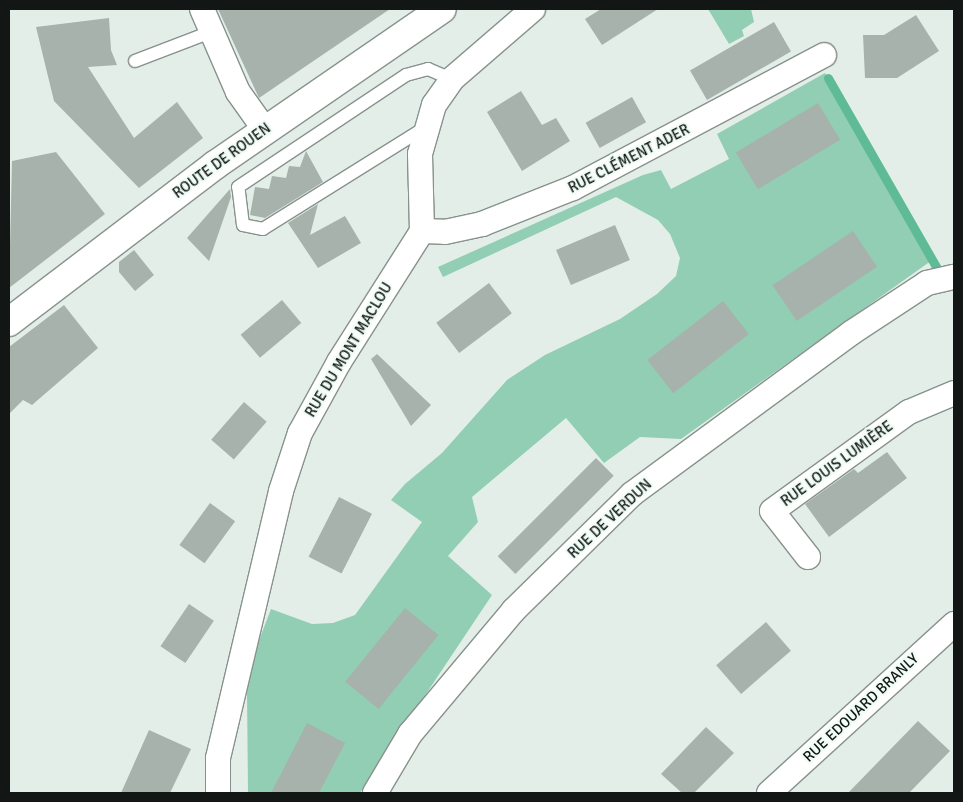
<!DOCTYPE html>
<html>
<head>
<meta charset="utf-8">
<style>
  body { margin:0 }
  #map { position:relative; width:963px; height:802px; overflow:hidden; background:#e3eee9; font-family:Signika,sans-serif }
  div>[style] { position:absolute }
  .green>* { inset:0; background:#92ceb3 }
  .stream>* { height:9px; margin:-4.5px; padding:0 4.5px; transform-origin:4.5px; border-radius:4.5px; background:#5fbb96 }
  .building>* { inset:0; background:#a7b2ac; transform-origin:0 0 }
  .roads { filter:drop-shadow(1px 0 #88928d) drop-shadow(-1px 0 #88928d) drop-shadow(0 1px #88928d) drop-shadow(0 -1px #88928d) }
  .service>* { height:12px; margin:-6px; padding:0 6px; transform-origin:6px; border-radius:6px; background:#fff }
  .minor>* { height:24px; margin:-12px; padding:0 12px; transform-origin:12px; border-radius:12px; background:#fff }
  .tertiary>* { height:28px; margin:-14px; padding:0 14px; transform-origin:14px; border-radius:14px; background:#fff }
  span { translate:-50% -50%; white-space:nowrap; text-align:center; line-height:1.15; -webkit-text-stroke:4.5px #f0fcf6; paint-order:stroke }
  .street-label { font-size:15px; color:#121614 }
  .frame { position:absolute; inset:0; border:10px solid #121614; pointer-events:none }
</style>
</head>
<body>
<div id="map">
  <div class="green">
    <div style="clip-path:polygon(708px 9px,751px 9px,754px 22px,742px 30px,744px 36px,729px 44px)"></div>
    <div style="clip-path:polygon(825px 73px,935px 258px,681px 439px,640px 437px,604px 463px,566px 418px,472px 497px,478px 522px,448px 556px,492px 595px,360px 793px,248px 793px,247px 693px,251px 661px,271px 609px,312px 624px,333px 623px,355px 615px,422px 522px,391px 500px,405px 484px,442px 453px,507px 380px,545px 355px,620px 319px,657px 294px,676px 276px,680px 258px,670px 234px,658px 220px,616px 197px,443px 277px,438px 267px,643px 175px,661px 170px,671px 189px,729px 159px,717px 134px)"></div>
  </div>
  <div class="stream">
    <div style="left:828px;top:78px;width:219px;rotate:60.2deg"></div>
  </div>
  <div class="building">
    <div style="clip-path:polygon(218px 9px,390px 9px,259px 98px)"></div>
    <div style="clip-path:polygon(601px 9px,658px 9px,602px 45px,585px 19px)"></div>
    <div style="clip-path:polygon(916px 15px,939px 51px,897px 78px,865px 78px,863px 35px,884px 35px)"></div>
    <div style="clip-path:polygon(109px 18px,111px 50px,117px 65px,88px 67px,134px 138px,177px 102px,203px 138px,139px 188px,54px 101px,36px 27px)"></div>
    <div style="left:774px;top:22px;width:34px;height:97px;rotate:60deg"></div>
    <div style="clip-path:polygon(521px 91px,542px 125px,556px 118px,570px 141px,522px 171px,487px 112px)"></div>
    <div style="left:632px;top:97px;width:29px;height:53px;rotate:61deg"></div>
    <div style="left:818px;top:103px;width:43px;height:96px;rotate:59deg"></div>
    <div style="clip-path:polygon(306px 151px,323px 182px,265px 218px,250px 215px,255px 187px,269px 189px,272px 176px,286px 178px,289px 166px,300px 167px)"></div>
    <div style="clip-path:polygon(56px 152px,105px 214px,9px 288px,12px 161px)"></div>
    <div style="clip-path:polygon(230px 189px,231px 197px,209px 261px,187px 238px)"></div>
    <div style="clip-path:polygon(318px 204px,310px 235px,345px 216px,361px 243px,318px 268px,288px 223px)"></div>
    <div style="left:615px;top:225px;width:38px;height:64px;rotate:67deg"></div>
    <div style="left:853px;top:231px;width:43px;height:97px;rotate:56deg"></div>
    <div style="clip-path:polygon(134px 250px,154px 275px,135px 291px,119px 272px,119px 262px)"></div>
    <div style="left:489px;top:283px;width:38px;height:66px;rotate:53deg"></div>
    <div style="left:282px;top:300px;width:30px;height:54px;rotate:50deg"></div>
    <div style="left:723px;top:301px;width:42px;height:96px;rotate:52deg"></div>
    <div style="clip-path:polygon(64px 305px,98px 348px,32px 405px,23px 400px,9px 414px,9px 347px)"></div>
    <div style="clip-path:polygon(377px 354px,431px 405px,411px 426px,371px 359px)"></div>
    <div style="left:244px;top:402px;width:30px;height:50px;rotate:41deg"></div>
    <div style="clip-path:polygon(887px 452px,907px 478px,829px 537px,805px 504px,854px 469px,858px 473px)"></div>
    <div style="left:596px;top:458px;width:25px;height:139px;rotate:45deg"></div>
    <div style="left:339px;top:497px;width:37px;height:67px;rotate:27deg"></div>
    <div style="left:210px;top:503px;width:31px;height:52px;rotate:36deg"></div>
    <div style="left:189px;top:604px;width:30px;height:51px;rotate:34deg"></div>
    <div style="left:405px;top:608px;width:43px;height:95px;rotate:39deg"></div>
    <div style="left:766px;top:622px;width:38px;height:66px;rotate:49deg"></div>
    <div style="clip-path:polygon(918px 721px,950px 751px,909px 793px,848px 793px)"></div>
    <div style="clip-path:polygon(307px 723px,345px 743px,319px 793px,271px 793px)"></div>
    <div style="clip-path:polygon(706px 727px,734px 753px,694px 793px,682px 793px,661px 774px)"></div>
    <div style="clip-path:polygon(149px 730px,191px 749px,170px 793px,121px 793px)"></div>
  </div>
  <div class="roads">
    <div class="service">
      <div style="left:135px;top:61px;width:81px;rotate:-20.9deg"></div>
      <div style="left:426px;top:127px;width:192px;rotate:148deg"></div>
      <div style="left:263px;top:229px;width:20px;rotate:-169deg"></div>
      <div style="left:243px;top:225px;width:38px;rotate:-97deg"></div>
      <div style="left:238px;top:187px;width:202px;rotate:-33.7deg"></div>
      <div style="left:406px;top:75px;width:23px;rotate:-15deg"></div>
      <div style="left:428px;top:69px;width:26px;rotate:23deg"></div>
    </div>
    <div class="minor">
      <div style="left:202px;top:9px;width:90px;rotate:66.6deg"></div>
      <div style="left:238px;top:92px;width:47px;rotate:54.6deg"></div>
      <div style="left:422px;top:231px;width:23px;rotate:2deg"></div>
      <div style="left:445px;top:232px;width:38px;rotate:-12deg"></div>
      <div style="left:482px;top:224px;width:98px;rotate:-21.6deg"></div>
      <div style="left:573px;top:188px;width:284px;rotate:-27.9deg"></div>
      <div style="left:808px;top:557px;width:58px;rotate:-128deg"></div>
      <div style="left:772px;top:511px;width:169px;rotate:-35.9deg"></div>
      <div style="left:909px;top:412px;width:49px;rotate:-22.9deg"></div>
      <div style="left:218px;top:793px;width:35px;rotate:-90deg"></div>
      <div style="left:218px;top:758px;width:274px;rotate:-76.7deg"></div>
      <div style="left:281px;top:491px;width:61px;rotate:-71.9deg"></div>
      <div style="left:300px;top:433px;width:81px;rotate:-61.2deg"></div>
      <div style="left:339px;top:362px;width:155px;rotate:-57.6deg"></div>
      <div style="left:422px;top:231px;width:77px;rotate:-91.5deg"></div>
      <div style="left:420px;top:154px;width:51px;rotate:-74.1deg"></div>
      <div style="left:434px;top:105px;width:32px;rotate:-55deg"></div>
      <div style="left:452px;top:79px;width:107px;rotate:-40.8deg"></div>
      <div style="left:375px;top:793px;width:69px;rotate:-59.3deg"></div>
      <div style="left:410px;top:734px;width:162px;rotate:-50deg"></div>
      <div style="left:514px;top:610px;width:165px;rotate:-44.5deg"></div>
      <div style="left:632px;top:494px;width:272px;rotate:-36.3deg"></div>
      <div style="left:851px;top:333px;width:91px;rotate:-33.3deg"></div>
      <div style="left:927px;top:283px;width:28px;rotate:-13deg"></div>
      <div style="left:769px;top:793px;width:251px;rotate:-42.4deg"></div>
    </div>
    <div class="tertiary">
      <div style="left:9px;top:322px;width:259px;rotate:-37.3deg"></div>
      <div style="left:215px;top:165px;width:275px;rotate:-34.5deg"></div>
    </div>
  </div>
  <div class="street-label">
    <span style="left:629px;top:159px;rotate:-27deg">RUE CLÉMENT ADER</span>
    <span style="left:222px;top:161px;rotate:-36deg">ROUTE DE ROUEN</span>
    <span style="left:349px;top:350px;rotate:-59deg">RUE DU MONT MACLOU</span>
    <span style="left:837px;top:464px;rotate:-36deg">RUE LOUIS LUMIÈRE</span>
    <span style="left:610px;top:519px;rotate:-43deg">RUE DE VERDUN</span>
    <span style="left:861px;top:708px;rotate:-43deg">RUE EDOUARD BRANLY</span>
  </div>
  <div class="frame"></div>
</div>
</body>
</html>
